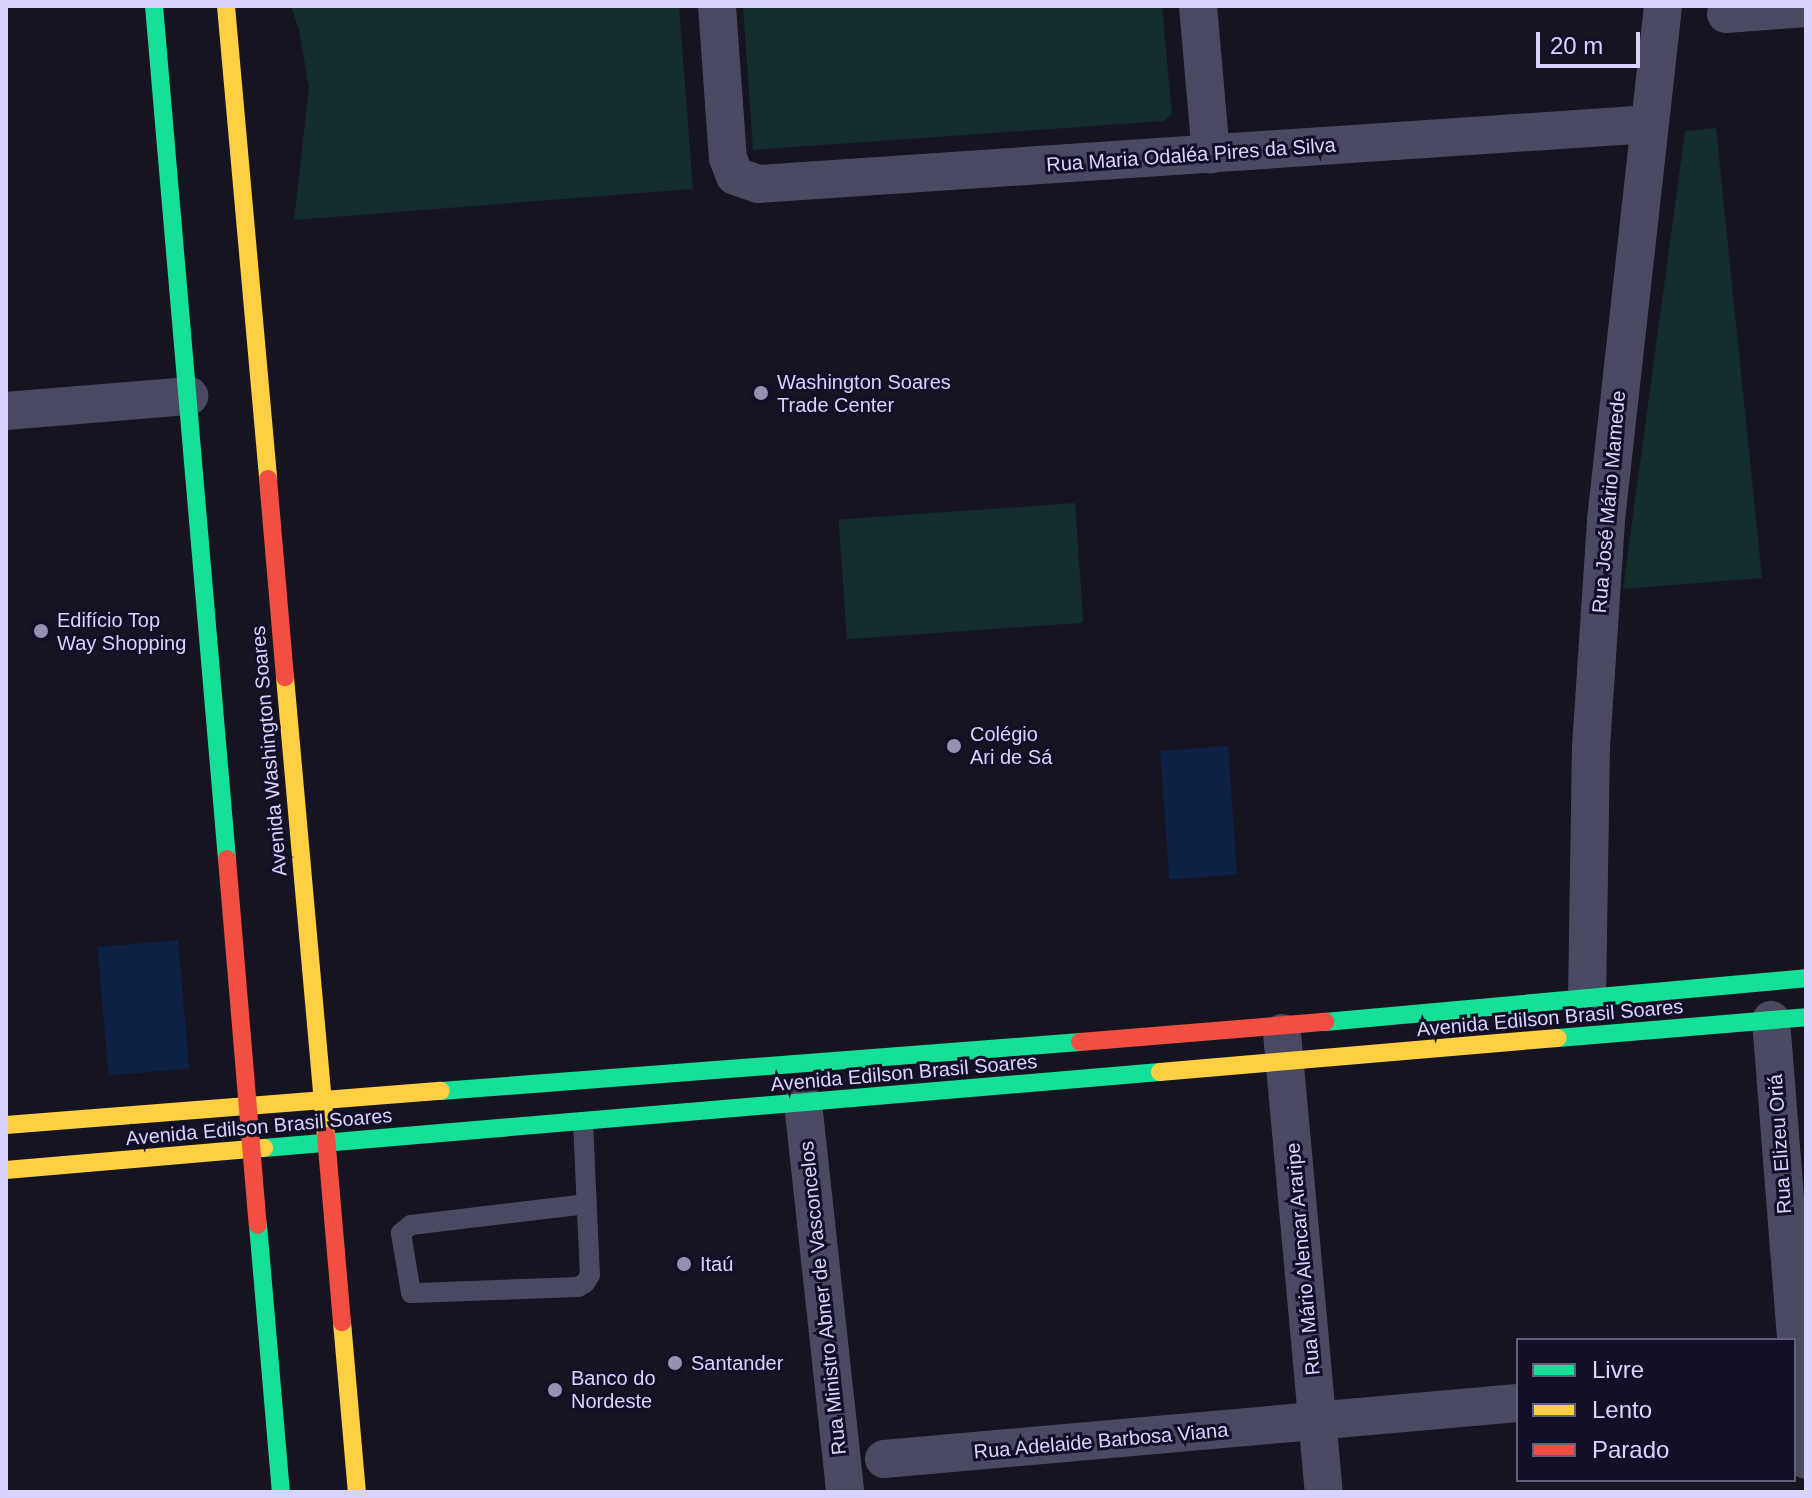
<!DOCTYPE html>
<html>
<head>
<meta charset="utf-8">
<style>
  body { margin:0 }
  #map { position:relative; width:1812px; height:1498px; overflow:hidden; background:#161421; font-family:Arial,sans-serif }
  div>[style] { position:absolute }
  .green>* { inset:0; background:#132c2d; transform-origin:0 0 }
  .water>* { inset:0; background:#0d2144; transform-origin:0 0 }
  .lane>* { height:20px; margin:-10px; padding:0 10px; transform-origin:10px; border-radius:10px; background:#4a4962 }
  .street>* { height:38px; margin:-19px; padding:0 19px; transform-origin:19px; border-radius:19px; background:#4a4962 }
  .fast>* { height:18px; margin:-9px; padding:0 9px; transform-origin:9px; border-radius:9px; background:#16e098 }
  .slow>* { height:18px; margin:-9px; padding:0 9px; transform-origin:9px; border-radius:9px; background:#ffcf43 }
  .jam>* { height:18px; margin:-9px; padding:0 9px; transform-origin:9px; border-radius:9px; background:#f24e42 }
  .dots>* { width:22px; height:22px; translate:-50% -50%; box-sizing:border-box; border:4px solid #130f26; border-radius:50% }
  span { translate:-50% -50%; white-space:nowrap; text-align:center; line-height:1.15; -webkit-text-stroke:6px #130f26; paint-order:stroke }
  .street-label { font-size:20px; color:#d9d4ff }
  .poi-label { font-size:20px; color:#d9d4ff }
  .left { translate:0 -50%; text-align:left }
  .frame { position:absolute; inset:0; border:8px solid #d9d4ff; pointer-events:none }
  .legend { position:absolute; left:1516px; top:1338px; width:280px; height:144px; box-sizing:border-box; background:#130f26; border:2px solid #625e7d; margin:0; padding:10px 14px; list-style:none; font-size:24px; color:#d9d4ff }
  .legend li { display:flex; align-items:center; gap:16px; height:40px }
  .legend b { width:40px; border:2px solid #625e7d }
  .scale { position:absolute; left:1536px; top:32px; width:104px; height:36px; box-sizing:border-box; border:4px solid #d9d4ff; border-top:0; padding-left:10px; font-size:24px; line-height:28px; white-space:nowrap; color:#d9d4ff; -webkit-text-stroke:6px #130f26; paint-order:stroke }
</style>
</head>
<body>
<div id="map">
  <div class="green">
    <div style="clip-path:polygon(291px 6px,679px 6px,693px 189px,294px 220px,309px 88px,299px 30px)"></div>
    <div style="clip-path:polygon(743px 6px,1162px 6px,1172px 114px,1164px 121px,753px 150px)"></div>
    <div style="clip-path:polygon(1716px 128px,1762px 578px,1623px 589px,1685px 131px)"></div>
    <div style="left:1075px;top:503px;width:120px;height:237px;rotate:86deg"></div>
  </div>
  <div class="water">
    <div style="left:1228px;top:746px;width:129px;height:68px;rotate:86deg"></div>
    <div style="left:178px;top:940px;width:129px;height:81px;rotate:85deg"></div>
  </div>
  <div class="lane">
    <div style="left:583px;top:1122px;width:153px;rotate:87.4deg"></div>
    <div style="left:590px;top:1275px;width:9px;rotate:122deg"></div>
    <div style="left:585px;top:1283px;width:8px;rotate:150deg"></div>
    <div style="left:578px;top:1287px;width:167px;rotate:177.9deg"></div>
    <div style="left:411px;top:1293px;width:61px;rotate:-99.5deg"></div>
    <div style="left:401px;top:1233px;width:13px;rotate:-39deg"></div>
    <div style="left:411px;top:1225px;width:177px;rotate:-6.8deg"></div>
  </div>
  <div class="street">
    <div style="left:717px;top:6px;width:152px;rotate:85.9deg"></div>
    <div style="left:728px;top:158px;width:19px;rotate:69deg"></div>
    <div style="left:735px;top:176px;width:24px;rotate:19deg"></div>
    <div style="left:758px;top:184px;width:894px;rotate:-3.85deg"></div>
    <div style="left:1198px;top:6px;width:149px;rotate:85deg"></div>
    <div style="left:1726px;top:14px;width:80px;rotate:-4.3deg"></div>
    <div style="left:6px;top:411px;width:184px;rotate:-4.7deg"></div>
    <div style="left:1587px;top:999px;width:252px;rotate:-89.1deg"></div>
    <div style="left:1591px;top:747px;width:227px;rotate:-86.2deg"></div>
    <div style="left:1606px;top:520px;width:517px;rotate:-83.67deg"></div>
    <div style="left:1771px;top:1020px;width:441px;rotate:85.5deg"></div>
    <div style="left:1282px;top:1033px;width:461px;rotate:84.8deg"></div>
    <div style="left:803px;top:1103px;width:391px;rotate:83.8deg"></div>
    <div style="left:884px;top:1459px;width:636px;rotate:-5.05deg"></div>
  </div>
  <div class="fast">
    <div style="left:154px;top:6px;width:856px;rotate:85.11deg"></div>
    <div style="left:1325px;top:1022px;width:483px;rotate:-5.2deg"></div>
    <div style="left:1558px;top:1038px;width:249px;rotate:-4.8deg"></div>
    <div style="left:441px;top:1091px;width:641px;rotate:-4.38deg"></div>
    <div style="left:264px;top:1148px;width:899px;rotate:-4.85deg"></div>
    <div style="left:258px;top:1225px;width:268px;rotate:85.1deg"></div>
  </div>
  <div class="slow">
    <div style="left:226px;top:6px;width:475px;rotate:84.9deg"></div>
    <div style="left:285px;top:677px;width:461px;rotate:84.9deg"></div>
    <div style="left:1160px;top:1072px;width:399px;rotate:-4.9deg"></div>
    <div style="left:6px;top:1125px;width:436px;rotate:-4.5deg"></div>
    <div style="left:6px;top:1170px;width:259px;rotate:-4.9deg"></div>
    <div style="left:342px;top:1322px;width:171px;rotate:85deg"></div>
  </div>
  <div class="jam">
    <div style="left:268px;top:479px;width:199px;rotate:85.1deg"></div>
    <div style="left:227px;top:859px;width:367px;rotate:85.2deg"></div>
    <div style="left:1080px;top:1042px;width:246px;rotate:-4.7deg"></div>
    <div style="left:326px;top:1136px;width:187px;rotate:85.1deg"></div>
  </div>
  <div class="dots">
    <div style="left:761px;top:393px;background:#9591b1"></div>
    <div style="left:41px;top:631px;background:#9591b1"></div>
    <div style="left:954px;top:746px;background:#9591b1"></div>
    <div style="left:684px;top:1264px;background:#9591b1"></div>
    <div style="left:675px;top:1363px;background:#9591b1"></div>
    <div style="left:555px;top:1390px;background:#9591b1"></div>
  </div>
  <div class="street-label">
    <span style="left:1191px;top:155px;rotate:-4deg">Rua Maria Odaléa Pires da Silva</span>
    <span style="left:1609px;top:502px;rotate:-85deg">Rua José Mário Mamede</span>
    <span style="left:269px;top:751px;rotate:-95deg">Avenida Washington Soares</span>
    <span style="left:1550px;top:1018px;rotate:-5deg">Avenida Edilson Brasil Soares</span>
    <span style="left:904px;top:1073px;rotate:-5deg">Avenida Edilson Brasil Soares</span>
    <span style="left:259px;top:1127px;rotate:-5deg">Avenida Edilson Brasil Soares</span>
    <span style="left:1780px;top:1144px;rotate:-94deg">Rua Elizeu Oriá</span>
    <span style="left:1303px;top:1259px;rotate:-95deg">Rua Mário Alencar Araripe</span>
    <span style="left:823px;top:1298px;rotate:-96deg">Rua Ministro Abner de Vasconcelos</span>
    <span style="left:1101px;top:1441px;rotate:-5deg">Rua Adelaide Barbosa Viana</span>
  </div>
  <div class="poi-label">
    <span class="left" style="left:777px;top:394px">Washington Soares<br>Trade Center</span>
    <span class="left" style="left:57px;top:632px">Edifício Top<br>Way Shopping</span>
    <span class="left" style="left:970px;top:746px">Colégio<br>Ari de Sá</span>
    <span class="left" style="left:700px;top:1264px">Itaú</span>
    <span class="left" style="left:691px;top:1363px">Santander</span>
    <span class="left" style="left:571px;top:1390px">Banco do<br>Nordeste</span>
  </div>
  <div class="frame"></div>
  <ul class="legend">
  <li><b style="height:10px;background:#16e098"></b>Livre</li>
  <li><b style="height:10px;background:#ffcf43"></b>Lento</li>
  <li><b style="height:10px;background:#f24e42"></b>Parado</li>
  </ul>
  <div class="scale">20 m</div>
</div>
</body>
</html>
